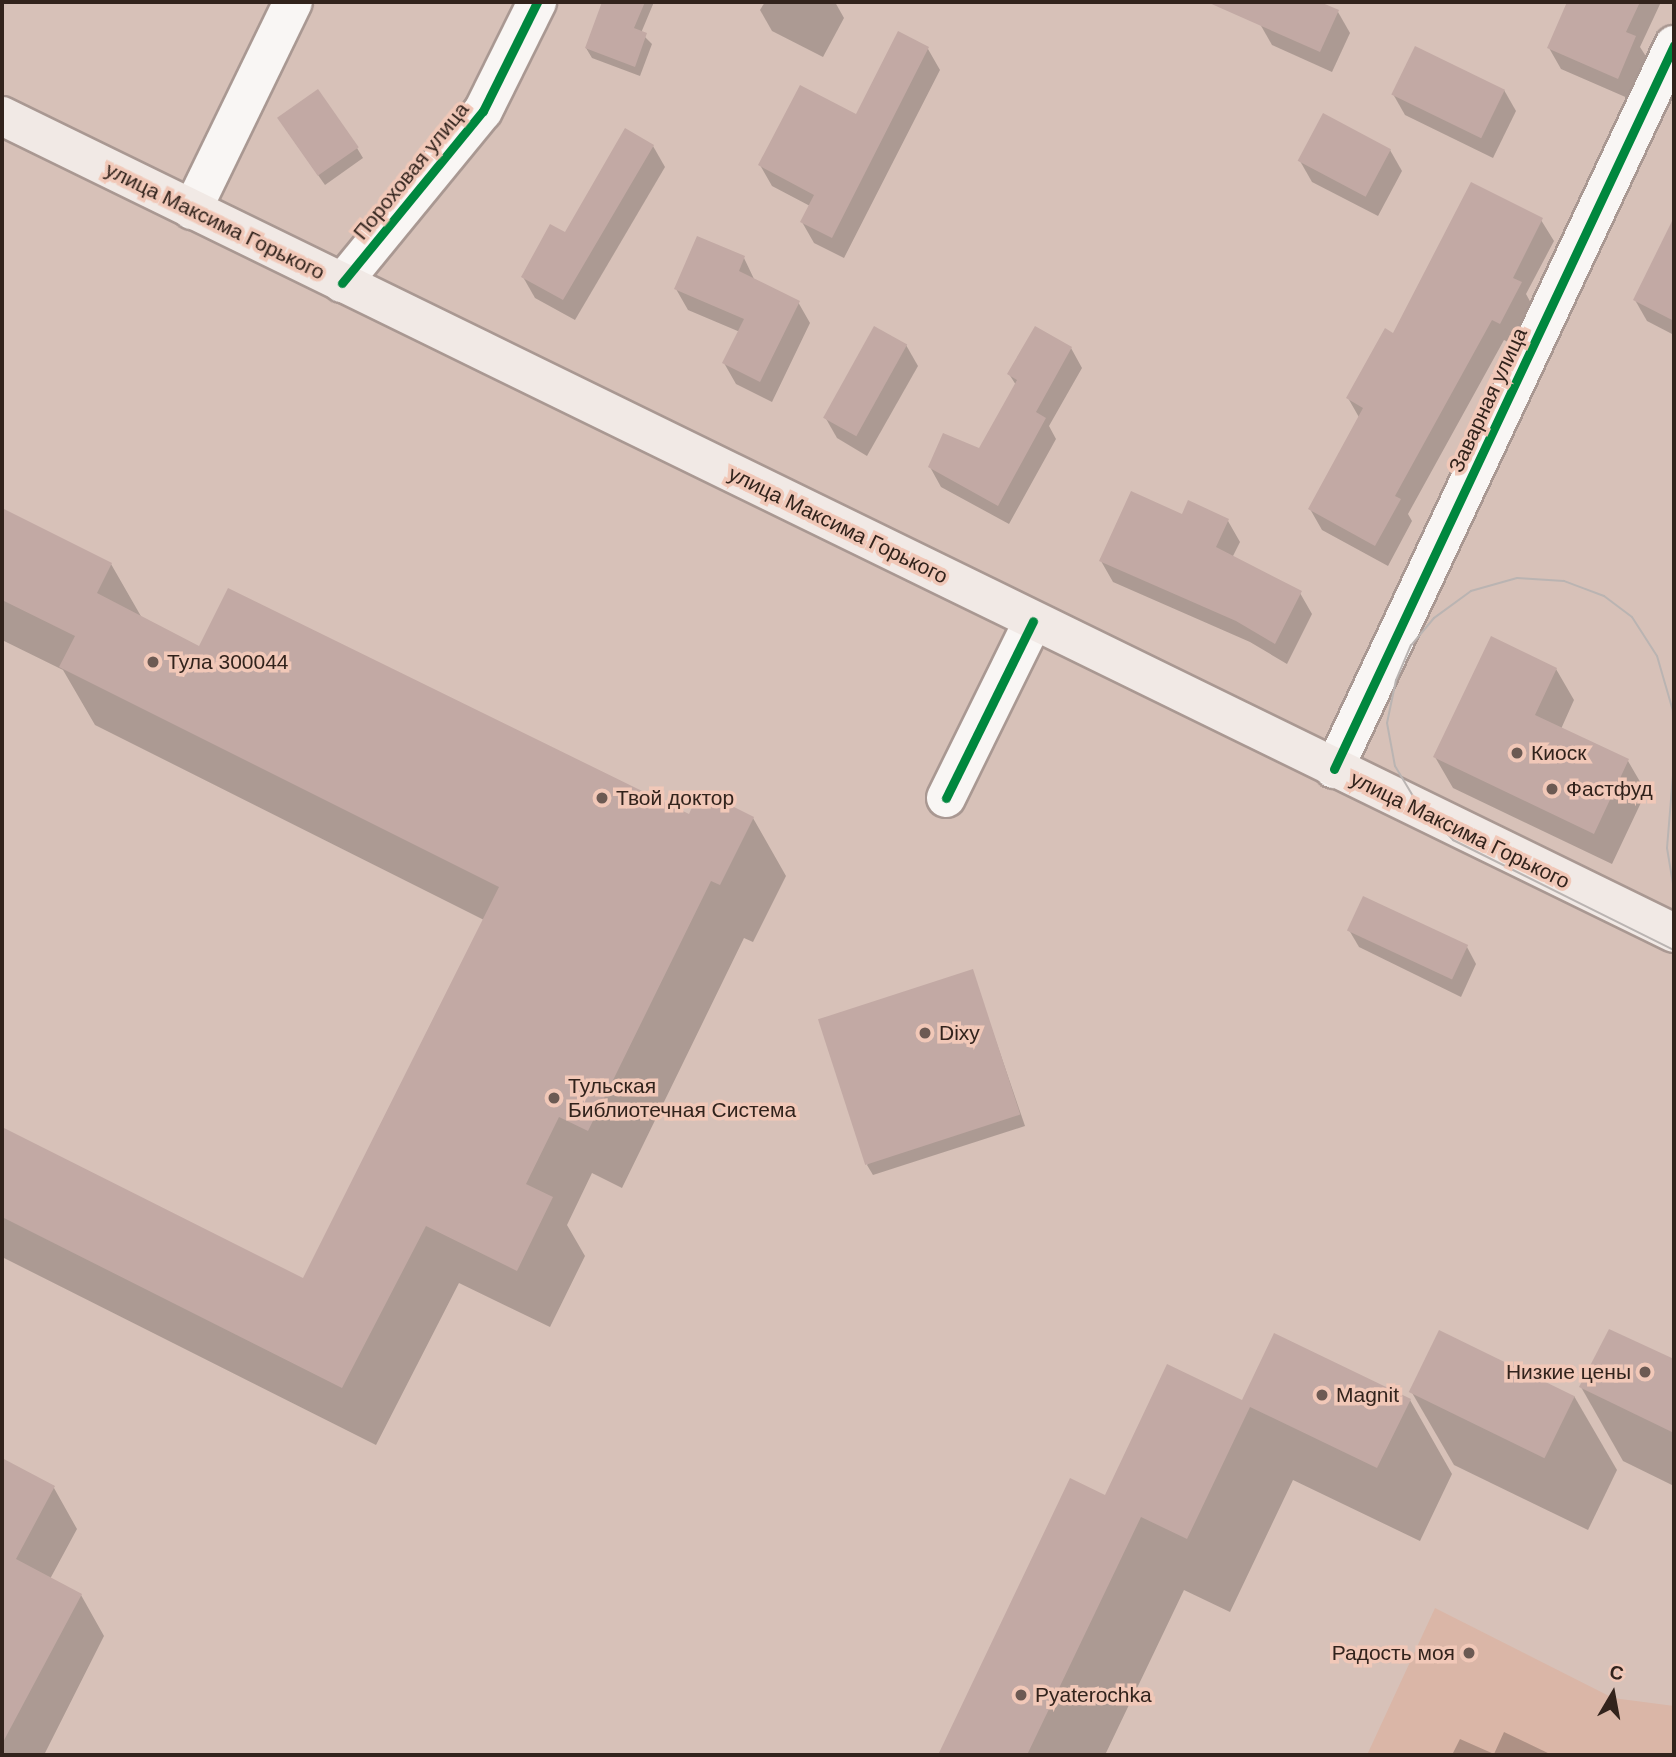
<!DOCTYPE html>
<html>
<head>
<meta charset="utf-8">
<style>
  body { margin:0 }
  #map { position:relative; width:1676px; height:1757px; overflow:hidden; background:#d7c1b8; font-family:Helvetica,sans-serif }
  div>[style] { position:absolute }
  .built>* { inset:0; background:#dab6a7 }
  .shadow>* { inset:0; background:#0003 }
  .building>* { inset:0; background:#c2a9a4; transform-origin:0 0 }
  .roads { filter:drop-shadow(2px 0 #a99892) drop-shadow(-2px 0 #a99892) drop-shadow(0 2px #a99892) drop-shadow(0 -2px #a99892) }
  .minor>* { height:38px; margin:-19px; padding:0 19px; transform-origin:19px; border-radius:19px; background:#f9f6f4 }
  .major>* { height:38px; margin:-19px; padding:0 19px; transform-origin:19px; border-radius:19px; background:#f1e9e5 }
  .tram>* { height:2px; margin:-1px; padding:0 1px; transform-origin:1px; border-radius:1px; background:#bab4b2 }
  .cycleway>* { height:9px; margin:-4.5px; padding:0 4.5px; transform-origin:4.5px; border-radius:4.5px; background:#00873e }
  .dots>* { width:19px; height:19px; translate:-50% -50%; box-sizing:border-box; border:4px solid #f1c8b8; border-radius:50% }
  span { translate:-50% -50%; white-space:nowrap; text-align:center; line-height:1.15; -webkit-text-stroke:7px #f1c8b8; paint-order:stroke }
  .street-label { font-size:21px; color:#32231c }
  .poi-label { font-size:21px; color:#32231c }
  .left { translate:0 -50%; text-align:left }
  .right { translate:-100% -50%; text-align:right }
  .frame { position:absolute; inset:0; border:4px solid #32231c; pointer-events:none }
  .north { position:absolute; left:1578px; top:1659px; width:70px; height:70px; -webkit-text-stroke:5px #f1c8b8; paint-order:stroke; rotate:10deg; font-size:19px; font-weight:700; line-height:28px; text-align:center; color:#32231c }
  .north::after { content:''; display:block; margin:auto; width:24px; height:32px; background:#32231c; clip-path:polygon(50% 0,100% 100%,50% 72%,0 100%) }
</style>
</head>
<body>
<div id="map">
  <div class="built">
    <div style="clip-path:polygon(1435px 1608px,1613px 1698px,1674px 1706px,1674px 1755px,1367px 1755px)"></div>
  </div>
  <div class="shadow">
    <div style="clip-path:polygon(605px 2px,654px 2px,641px 33px,652px 44px,640px 76px,592px 58px,586px 48px)"></div>
    <div style="clip-path:polygon(765px 2px,835px 2px,844px 18px,823px 57px,772px 31px,760px 10px)"></div>
    <div style="clip-path:polygon(1269px 2px,1315px 2px,1338px 12px,1350px 33px,1332px 72px,1272px 45px,1260px 24px)"></div>
    <div style="clip-path:polygon(1569px 2px,1661px 2px,1640px 47px,1647px 58px,1630px 99px,1561px 69px,1549px 48px)"></div>
    <div style="clip-path:polygon(899px 34px,928px 49px,940px 70px,844px 258px,814px 243px,802px 222px,810px 206px,772px 186px,760px 165px,857px 116px)"></div>
    <div style="clip-path:polygon(1504px 90px,1516px 111px,1493px 158px,1405px 115px,1393px 94px)"></div>
    <div style="clip-path:polygon(285px 128px,357px 148px,363px 158px,325px 185px)"></div>
    <div style="clip-path:polygon(653px 146px,665px 167px,575px 320px,535px 298px,523px 277px)"></div>
    <div style="clip-path:polygon(1390px 150px,1402px 171px,1378px 216px,1312px 182px,1300px 161px)"></div>
    <div style="clip-path:polygon(1541px 220px,1554px 241px,1526px 294px,1532px 305px,1512px 344px,1504px 340px,1408px 514px,1412px 521px,1388px 566px,1322px 530px,1310px 509px,1360px 419px,1348px 398px)"></div>
    <div style="clip-path:polygon(1666px 237px,1674px 242px,1674px 335px,1647px 321px,1635px 300px)"></div>
    <div style="clip-path:polygon(744px 258px,755px 281px,798px 302px,810px 323px,772px 402px,736px 384px,724px 363px,740px 332px,688px 310px,676px 289px)"></div>
    <div style="clip-path:polygon(906px 345px,918px 366px,867px 456px,837px 438px,825px 417px)"></div>
    <div style="clip-path:polygon(1071px 348px,1082px 368px,1049px 426px,1056px 439px,1009px 524px,941px 487px,930px 467px,980px 450px,1016px 385px,1009px 374px)"></div>
    <div style="clip-path:polygon(2px 510px,111px 564px,142px 618px,199px 648px,690px 816px,753px 818px,786px 876px,753px 942px,744px 938px,622px 1188px,592px 1173px,567px 1225px,585px 1256px,550px 1327px,459px 1283px,376px 1445px,2px 1257px,2px 1129px,304px 1280px,484px 920px,95px 725px,63px 670px,2px 640px)"></div>
    <div style="clip-path:polygon(1183px 517px,1228px 521px,1240px 542px,1232px 558px,1300px 593px,1312px 614px,1287px 664px,1250px 642px,1113px 582px,1101px 561px)"></div>
    <div style="clip-path:polygon(1556px 669px,1574px 700px,1561px 729px,1628px 761px,1646px 792px,1612px 864px,1453px 788px,1435px 757px)"></div>
    <div style="clip-path:polygon(1349px 930px,1467px 947px,1476px 964px,1461px 997px,1359px 947px)"></div>
    <div style="clip-path:polygon(972px 971px,1025px 1126px,873px 1175px,867px 1165px)"></div>
    <div style="clip-path:polygon(1610px 1331px,1674px 1361px,1674px 1486px,1623px 1461px,1581px 1387px)"></div>
    <div style="clip-path:polygon(1411px 1391px,1574px 1396px,1617px 1470px,1588px 1530px,1454px 1465px)"></div>
    <div style="clip-path:polygon(1410px 1400px,1452px 1474px,1420px 1541px,1293px 1480px,1230px 1612px,1184px 1590px,1105px 1755px,940px 1755px,1070px 1481px,1106px 1498px,1243px 1402px)"></div>
    <div style="clip-path:polygon(2px 1460px,54px 1488px,77px 1529px,50px 1579px,81px 1595px,104px 1636px,44px 1755px,2px 1755px)"></div>
    <div style="clip-path:polygon(1504px 1732px,1552px 1755px,1452px 1755px,1460px 1739px,1494px 1754px)"></div>
  </div>
  <div class="building">
    <div style="clip-path:polygon(602px 2px,645px 2px,634px 28px,647px 33px,635px 67px,585px 48px)"></div>
    <div style="clip-path:polygon(1207px 2px,1320px 2px,1339px 10px,1320px 52px)"></div>
    <div style="clip-path:polygon(1567px 2px,1640px 2px,1626px 32px,1636px 36px,1618px 79px,1547px 48px)"></div>
    <div style="clip-path:polygon(898px 31px,929px 47px,832px 238px,800px 222px,814px 195px,758px 165px,800px 85px,856px 114px)"></div>
    <div style="left:1415px;top:46px;width:100px;height:54px;rotate:26deg"></div>
    <div style="left:318px;top:89px;width:71px;height:50px;rotate:55deg"></div>
    <div style="left:1323px;top:113px;width:77px;height:54px;rotate:28deg"></div>
    <div style="clip-path:polygon(625px 128px,654px 145px,563px 300px,521px 277px,550px 224px,565px 232px)"></div>
    <div style="clip-path:polygon(1471px 182px,1543px 218px,1513px 278px,1522px 282px,1500px 324px,1492px 320px,1395px 496px,1401px 499px,1375px 546px,1308px 509px,1363px 408px,1346px 398px,1385px 328px,1393px 333px)"></div>
    <div style="clip-path:polygon(1674px 217px,1674px 321px,1633px 300px)"></div>
    <div style="clip-path:polygon(697px 236px,745px 256px,739px 271px,800px 301px,760px 382px,722px 363px,744px 319px,674px 289px)"></div>
    <div style="left:874px;top:326px;width:38px;height:105px;rotate:29deg"></div>
    <div style="clip-path:polygon(1035px 326px,1072px 347px,1036px 412px,1046px 418px,998px 506px,928px 467px,943px 433px,979px 448px,1017px 380px,1007px 374px)"></div>
    <div style="clip-path:polygon(1131px 491px,1182px 514px,1188px 500px,1229px 519px,1216px 547px,1302px 591px,1275px 644px,1236px 621px,1099px 561px)"></div>
    <div style="clip-path:polygon(2px 508px,112px 563px,97px 593px,199px 646px,228px 588px,689px 814px,700px 790px,754px 817px,720px 885px,711px 881px,588px 1131px,559px 1117px,526px 1184px,553px 1197px,517px 1271px,426px 1226px,342px 1388px,2px 1217px,2px 1127px,303px 1278px,499px 887px,59px 667px,75px 636px,2px 600px)"></div>
    <div style="clip-path:polygon(1491px 636px,1557px 668px,1535px 715px,1629px 759px,1594px 834px,1433px 757px)"></div>
    <div style="left:1363px;top:896px;width:116px;height:38px;rotate:25deg"></div>
    <div style="left:973px;top:969px;width:153px;height:163px;rotate:72deg"></div>
    <div style="clip-path:polygon(1609px 1329px,1674px 1359px,1674px 1433px,1579px 1387px)"></div>
    <div style="left:1439px;top:1330px;width:151px;height:69px;rotate:26deg"></div>
    <div style="clip-path:polygon(1274px 1333px,1411px 1399px,1377px 1468px,1250px 1407px,1187px 1539px,1141px 1517px,1027px 1755px,938px 1755px,1070px 1478px,1105px 1495px,1167px 1364px,1242px 1400px)"></div>
    <div style="clip-path:polygon(2px 1458px,55px 1486px,16px 1559px,82px 1594px,2px 1744px)"></div>
  </div>
  <div class="roads">
    <div class="minor">
      <div style="left:192px;top:210px;width:231px;rotate:-64.1deg"></div>
      <div style="left:342px;top:283px;width:222px;rotate:-50.7deg"></div>
      <div style="left:483px;top:111px;width:122px;rotate:-63.6deg"></div>
      <div style="left:1334px;top:769px;width:800px;rotate:-64.84deg"></div>
      <div style="left:946px;top:798px;width:197px;rotate:-63.8deg"></div>
    </div>
    <div class="major">
      <div style="left:2px;top:116px;width:1861px;rotate:26.04deg"></div>
    </div>
  </div>
  <div class="tram">
    <div style="left:1674px;top:745px;width:34px;rotate:-92deg"></div>
    <div style="left:1673px;top:711px;width:57px;rotate:-106.2deg"></div>
    <div style="left:1657px;top:656px;width:46px;rotate:-122.7deg"></div>
    <div style="left:1632px;top:617px;width:35px;rotate:-143deg"></div>
    <div style="left:1604px;top:596px;width:43px;rotate:-159.4deg"></div>
    <div style="left:1564px;top:581px;width:47px;rotate:-176.3deg"></div>
    <div style="left:1517px;top:578px;width:48px;rotate:164.2deg"></div>
    <div style="left:1471px;top:591px;width:46px;rotate:143.9deg"></div>
    <div style="left:1434px;top:618px;width:35px;rotate:130deg"></div>
    <div style="left:1411px;top:645px;width:38px;rotate:113deg"></div>
    <div style="left:1396px;top:680px;width:44px;rotate:101.8deg"></div>
    <div style="left:1387px;top:723px;width:44px;rotate:79.5deg"></div>
    <div style="left:1395px;top:766px;width:41px;rotate:59deg"></div>
    <div style="left:1416px;top:801px;width:54px;rotate:46.5deg"></div>
    <div style="left:1453px;top:840px;width:247px;rotate:26.5deg"></div>
    <div style="left:1674px;top:763px;width:85px;rotate:94.7deg"></div>
    <div style="left:1667px;top:848px;width:43px;rotate:80.5deg"></div>
  </div>
  <div class="cycleway">
    <div style="left:342px;top:283px;width:222px;rotate:-50.7deg"></div>
    <div style="left:483px;top:111px;width:122px;rotate:-63.6deg"></div>
    <div style="left:1334px;top:769px;width:800px;rotate:-64.84deg"></div>
    <div style="left:946px;top:798px;width:197px;rotate:-63.8deg"></div>
  </div>
  <div class="dots">
    <div style="left:153px;top:662px;background:#6c5a53"></div>
    <div style="left:1517px;top:753px;background:#6c5a53"></div>
    <div style="left:1552px;top:789px;background:#6c5a53"></div>
    <div style="left:602px;top:798px;background:#6c5a53"></div>
    <div style="left:925px;top:1033px;background:#6c5a53"></div>
    <div style="left:554px;top:1098px;background:#6c5a53"></div>
    <div style="left:1645px;top:1372px;background:#6c5a53"></div>
    <div style="left:1322px;top:1395px;background:#6c5a53"></div>
    <div style="left:1469px;top:1653px;background:#6c5a53"></div>
    <div style="left:1021px;top:1695px;background:#6c5a53"></div>
  </div>
  <div class="street-label">
    <span style="left:411px;top:171px;rotate:-51deg">Пороховая улица</span>
    <span style="left:215px;top:221px;rotate:26deg">улица Максима Горького</span>
    <span style="left:1488px;top:400px;rotate:-65deg">Заварная улица</span>
    <span style="left:838px;top:525px;rotate:26deg">улица Максима Горького</span>
    <span style="left:1460px;top:830px;rotate:26deg">улица Максима Горького</span>
  </div>
  <div class="poi-label">
    <span class="left" style="left:167px;top:662px">Тула 300044</span>
    <span class="left" style="left:1531px;top:753px">Киоск</span>
    <span class="left" style="left:1566px;top:789px">Фастфуд</span>
    <span class="left" style="left:616px;top:798px">Твой доктор</span>
    <span class="left" style="left:939px;top:1033px">Dixy</span>
    <span class="left" style="left:568px;top:1098px">Тульская<br>Библиотечная Система</span>
    <span class="right" style="left:1631px;top:1372px">Низкие цены</span>
    <span class="left" style="left:1336px;top:1395px">Magnit</span>
    <span class="right" style="left:1455px;top:1653px">Радость моя</span>
    <span class="left" style="left:1035px;top:1695px">Pyaterochka</span>
  </div>
  <div class="frame"></div>
  <div class="north">С</div>
</div>
</body>
</html>
